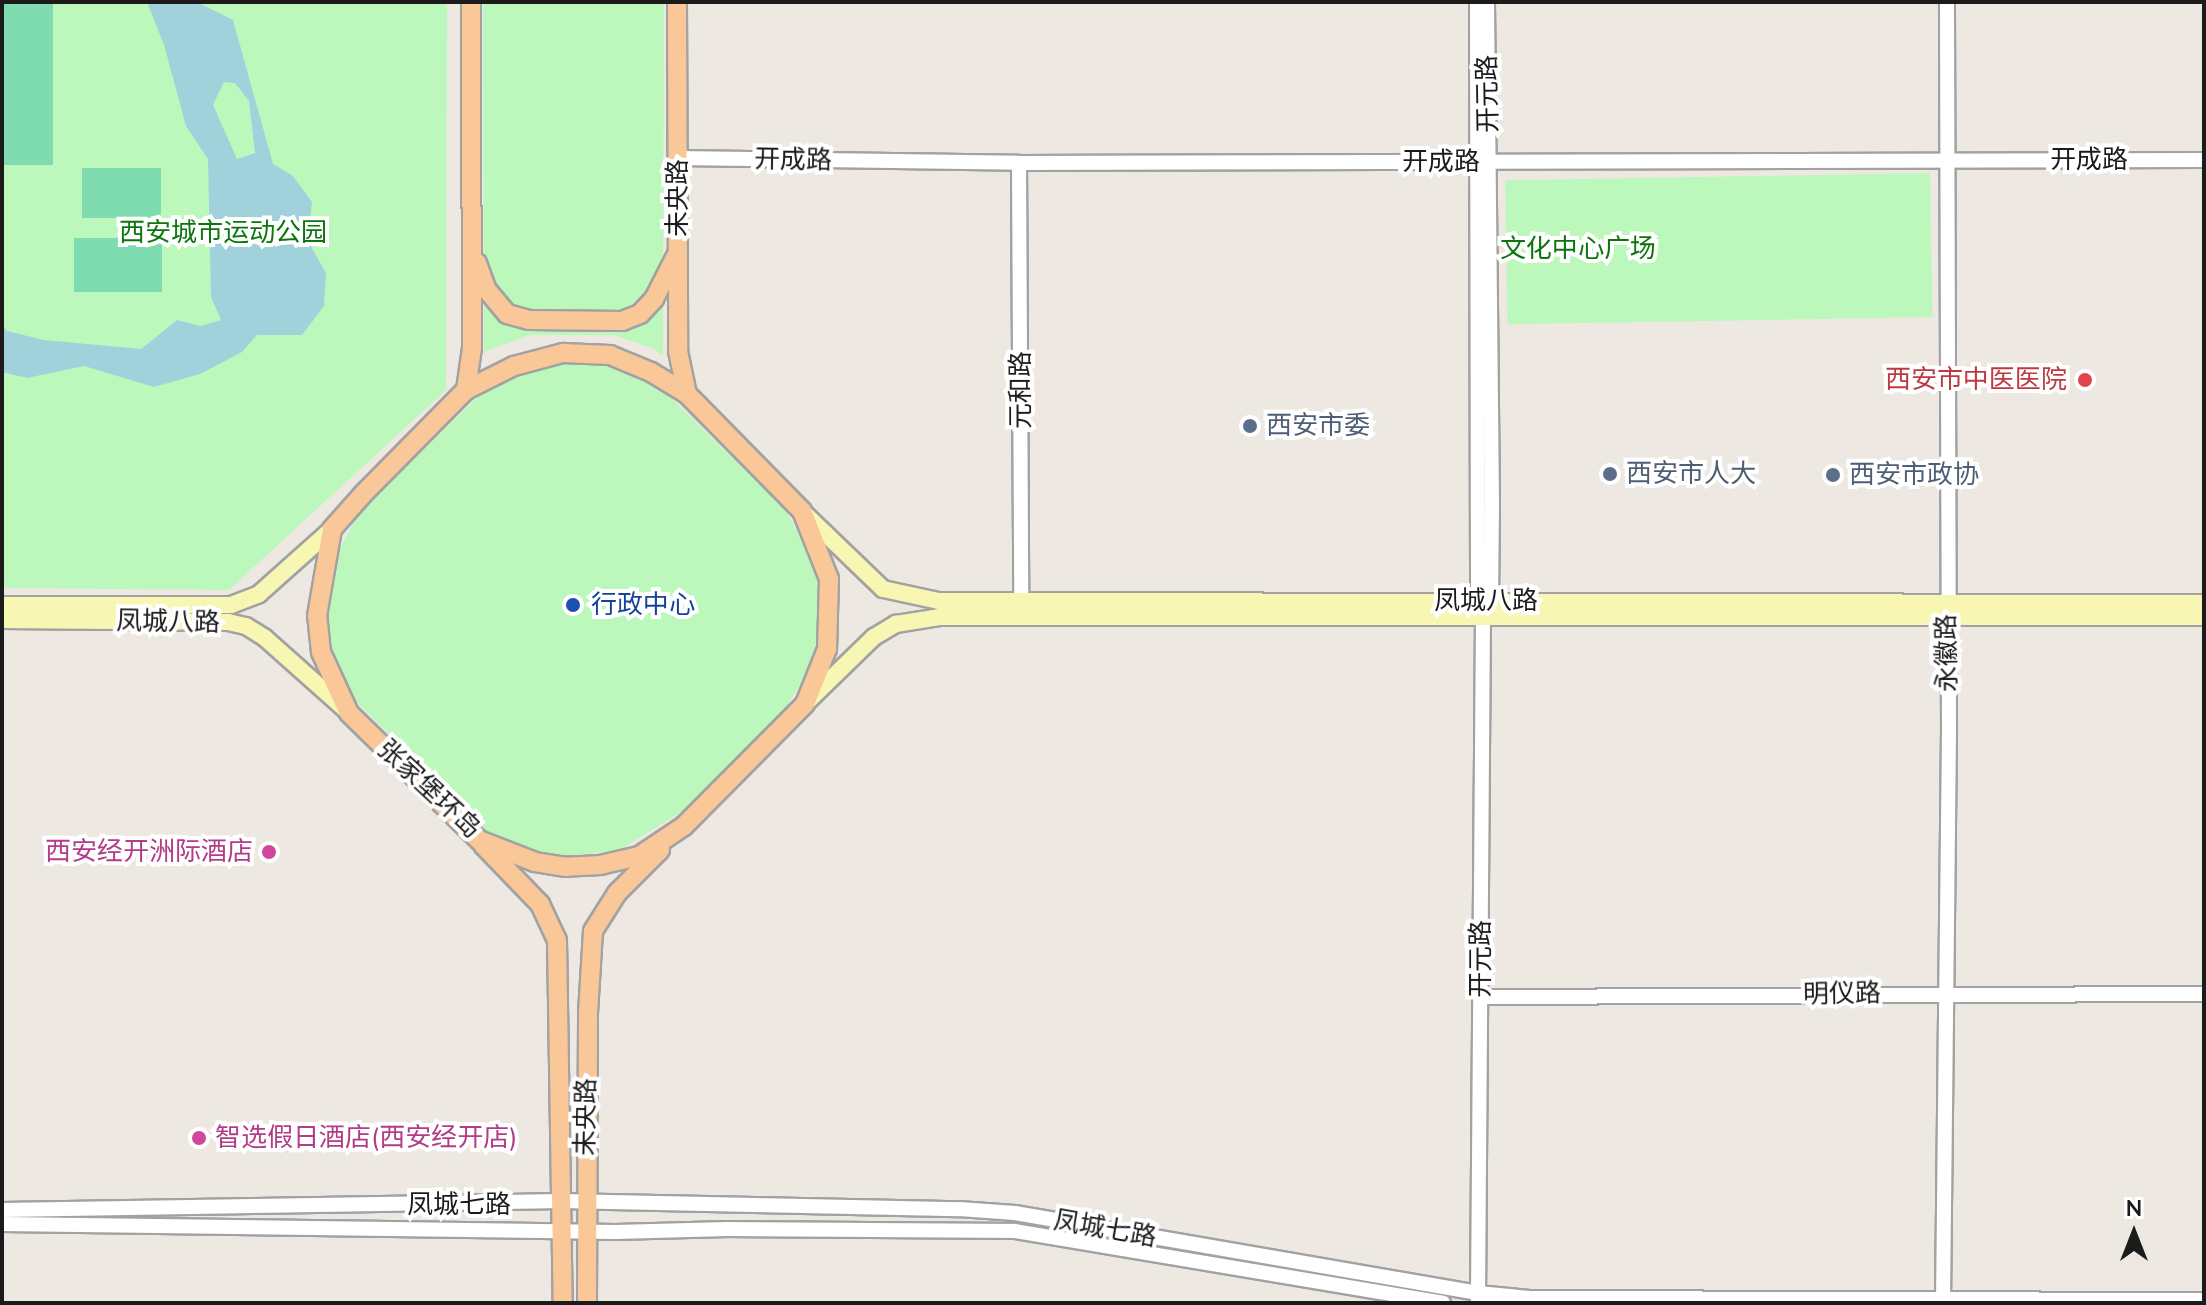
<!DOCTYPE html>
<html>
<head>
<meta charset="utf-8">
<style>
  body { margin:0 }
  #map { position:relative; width:2206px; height:1305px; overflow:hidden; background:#ede8e1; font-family:"Nunito Sans","Noto Sans SC",sans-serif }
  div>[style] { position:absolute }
  .park>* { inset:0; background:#bcf8bc; transform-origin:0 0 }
  .pitch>* { inset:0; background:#7edcb0; transform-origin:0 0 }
  .water>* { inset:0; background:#a1d2db }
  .roads { filter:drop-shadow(2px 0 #a2a2a2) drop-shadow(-2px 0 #a2a2a2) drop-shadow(0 2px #a2a2a2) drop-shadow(0 -2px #a2a2a2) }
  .tertiary>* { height:14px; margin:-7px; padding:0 7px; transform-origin:7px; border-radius:7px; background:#fff }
  .secondary>* { height:16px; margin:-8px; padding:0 8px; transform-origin:8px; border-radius:8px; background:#f8f6b3 }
  .primary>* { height:18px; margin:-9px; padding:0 9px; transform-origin:9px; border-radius:9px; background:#fac898 }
  .dots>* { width:22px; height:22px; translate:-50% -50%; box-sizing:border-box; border:4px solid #fff; border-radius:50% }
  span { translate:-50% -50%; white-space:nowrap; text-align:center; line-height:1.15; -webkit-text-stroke:8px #fff; paint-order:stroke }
  .street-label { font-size:26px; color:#1b1b1b }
  .park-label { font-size:26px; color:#0c760c }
  .health-label { font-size:26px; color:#be3a42 }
  .right { translate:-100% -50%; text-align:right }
  .service-label { font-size:26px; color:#4e5e75 }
  .left { translate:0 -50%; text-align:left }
  .transit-label { font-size:26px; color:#164399 }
  .hotel-label { font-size:26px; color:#b23c85 }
  .frame { position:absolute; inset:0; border:4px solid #1b1b1b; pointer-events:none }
  .north { position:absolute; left:2094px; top:1193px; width:80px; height:80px; -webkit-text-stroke:6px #fff; paint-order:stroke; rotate:0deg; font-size:22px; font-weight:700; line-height:32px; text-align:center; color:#1b1b1b }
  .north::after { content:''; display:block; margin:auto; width:28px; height:36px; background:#1b1b1b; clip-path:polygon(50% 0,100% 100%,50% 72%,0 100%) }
</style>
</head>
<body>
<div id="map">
  <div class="park">
    <div style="clip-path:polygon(2px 2px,447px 2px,446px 390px,229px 590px,2px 588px)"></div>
    <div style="clip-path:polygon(483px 2px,664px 2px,663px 356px,654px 349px,614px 335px,530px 335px,484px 352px)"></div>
    <div style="left:1930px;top:173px;width:144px;height:425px;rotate:89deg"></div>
    <div style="clip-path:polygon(568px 361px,603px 363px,622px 369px,663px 390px,786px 511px,813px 560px,821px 595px,821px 625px,810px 669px,786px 707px,686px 809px,619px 850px,553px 858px,517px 847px,487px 832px,353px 698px,336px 665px,325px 619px,332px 564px,358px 514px,487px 388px,509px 375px)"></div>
  </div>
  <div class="pitch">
    <div style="left:2px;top:2px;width:51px;height:163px"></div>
    <div style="left:82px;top:168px;width:79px;height:50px"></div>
    <div style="left:162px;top:238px;width:54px;height:88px;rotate:90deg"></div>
  </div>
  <div class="water">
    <div style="clip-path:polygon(evenodd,147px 2px,197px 2px,233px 20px,273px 164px,293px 176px,312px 202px,308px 241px,326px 273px,324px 306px,302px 335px,257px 335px,242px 352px,200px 374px,154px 387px,84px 366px,27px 378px,2px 372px,2px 324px,7px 331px,44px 340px,141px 349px,177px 320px,201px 326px,221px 320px,211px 297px,208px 159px,186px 126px,164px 45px,147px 2px,224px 82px,235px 83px,249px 101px,255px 153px,237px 159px,213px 105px,224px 82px)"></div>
  </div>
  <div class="roads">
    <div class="tertiary">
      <div style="left:1477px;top:2px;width:559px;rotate:89.9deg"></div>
      <div style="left:1478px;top:561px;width:40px;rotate:90deg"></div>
      <div style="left:1478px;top:601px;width:16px;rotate:72deg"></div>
      <div style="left:1483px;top:616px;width:687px;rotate:90.42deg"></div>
      <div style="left:678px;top:158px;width:341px;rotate:0.8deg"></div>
      <div style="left:1019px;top:163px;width:1185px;rotate:-0.15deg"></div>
      <div style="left:1019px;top:163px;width:446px;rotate:89.7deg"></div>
      <div style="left:1487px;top:609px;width:9px;rotate:-63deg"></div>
      <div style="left:1491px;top:601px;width:96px;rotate:-89.4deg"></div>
      <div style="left:1492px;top:505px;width:503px;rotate:-90.57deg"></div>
      <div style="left:1481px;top:997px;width:723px;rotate:-0.24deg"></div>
      <div style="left:2px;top:1210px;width:560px;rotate:-0.92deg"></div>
      <div style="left:562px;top:1201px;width:397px;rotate:1.2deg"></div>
      <div style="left:959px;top:1209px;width:56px;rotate:4.1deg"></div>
      <div style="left:1015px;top:1213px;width:470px;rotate:9.8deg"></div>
      <div style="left:1478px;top:1293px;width:52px;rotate:5.5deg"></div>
      <div style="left:1530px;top:1298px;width:674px;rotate:0.17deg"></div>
      <div style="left:2px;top:1224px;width:613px;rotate:0.75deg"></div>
      <div style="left:615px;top:1232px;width:113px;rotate:-1.5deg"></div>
      <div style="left:728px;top:1229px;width:287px;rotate:0.4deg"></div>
      <div style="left:1015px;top:1231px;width:434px;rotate:9.5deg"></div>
      <div style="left:1943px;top:1303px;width:576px;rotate:-89.4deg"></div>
      <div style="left:1949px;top:727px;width:725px;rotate:-90.16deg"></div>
    </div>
    <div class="secondary">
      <div style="left:803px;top:512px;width:111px;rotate:43.9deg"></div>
      <div style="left:883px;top:589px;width:57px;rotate:12.1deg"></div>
      <div style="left:939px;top:601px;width:1265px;rotate:0.09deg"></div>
      <div style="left:2px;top:605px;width:229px"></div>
      <div style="left:231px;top:605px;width:30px;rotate:-21deg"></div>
      <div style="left:259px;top:594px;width:98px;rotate:-41.7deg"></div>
      <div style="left:2px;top:620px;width:226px;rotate:0.5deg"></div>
      <div style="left:228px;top:622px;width:18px;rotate:13deg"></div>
      <div style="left:246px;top:626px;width:22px;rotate:32deg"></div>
      <div style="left:265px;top:638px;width:111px;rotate:41.7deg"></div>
      <div style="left:805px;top:704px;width:96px;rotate:-44.2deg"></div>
      <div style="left:874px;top:637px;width:26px;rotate:-31deg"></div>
      <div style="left:896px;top:624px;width:45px;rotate:-9deg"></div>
      <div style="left:940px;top:617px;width:1264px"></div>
    </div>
    <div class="primary">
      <div style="left:677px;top:2px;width:349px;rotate:89.8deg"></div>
      <div style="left:678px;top:351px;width:44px;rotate:78.2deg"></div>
      <div style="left:477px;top:263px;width:29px;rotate:70deg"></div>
      <div style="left:487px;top:290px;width:31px;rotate:50deg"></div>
      <div style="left:507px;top:314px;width:23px;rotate:15deg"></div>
      <div style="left:529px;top:320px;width:93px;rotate:0.6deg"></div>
      <div style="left:622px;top:321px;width:19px;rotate:-21deg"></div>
      <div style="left:640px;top:314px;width:21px;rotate:-47deg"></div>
      <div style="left:654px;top:299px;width:51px;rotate:-62.9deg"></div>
      <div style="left:563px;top:353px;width:47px;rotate:2.4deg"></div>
      <div style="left:610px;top:355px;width:44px;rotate:22.5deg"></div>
      <div style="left:651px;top:372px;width:42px;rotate:31.4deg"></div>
      <div style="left:687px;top:394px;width:164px;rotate:45.5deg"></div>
      <div style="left:802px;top:511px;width:73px;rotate:68.3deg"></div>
      <div style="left:829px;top:579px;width:70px;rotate:91.6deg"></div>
      <div style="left:827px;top:649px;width:59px;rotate:111.8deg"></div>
      <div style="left:805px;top:704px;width:172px;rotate:134.8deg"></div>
      <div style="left:684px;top:826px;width:54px;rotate:146.3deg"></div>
      <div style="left:639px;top:856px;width:39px;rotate:167deg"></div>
      <div style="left:601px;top:865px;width:35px;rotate:177deg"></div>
      <div style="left:566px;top:867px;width:31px;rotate:-171deg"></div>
      <div style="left:535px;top:862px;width:60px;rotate:-158.6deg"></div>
      <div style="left:479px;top:840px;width:182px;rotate:-135.7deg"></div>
      <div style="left:349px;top:713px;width:67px;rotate:-114.7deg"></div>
      <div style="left:321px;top:652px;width:36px;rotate:-96deg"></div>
      <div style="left:317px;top:616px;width:88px;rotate:-80.2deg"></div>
      <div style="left:332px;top:529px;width:48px;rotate:-48.4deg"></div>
      <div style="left:364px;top:493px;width:145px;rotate:-45.3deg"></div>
      <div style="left:466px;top:390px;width:54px;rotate:-26.6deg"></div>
      <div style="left:514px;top:366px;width:51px;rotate:-14.9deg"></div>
      <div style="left:466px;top:390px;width:42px;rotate:-81.9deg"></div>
      <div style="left:472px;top:348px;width:346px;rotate:-90.2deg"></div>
      <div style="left:483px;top:845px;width:82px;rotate:46deg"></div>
      <div style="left:540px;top:904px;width:40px;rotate:65deg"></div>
      <div style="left:557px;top:940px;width:363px;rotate:89.1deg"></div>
      <div style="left:587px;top:1303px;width:290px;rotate:-89.8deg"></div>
      <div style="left:588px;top:1013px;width:82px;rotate:-86.5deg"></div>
      <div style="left:593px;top:931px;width:45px;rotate:-57.7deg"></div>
      <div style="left:617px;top:893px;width:61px;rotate:-45deg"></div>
    </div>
  </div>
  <div class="dots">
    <div style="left:2085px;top:380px;background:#e0444e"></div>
    <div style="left:1250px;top:426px;background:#5c6f8a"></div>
    <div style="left:1610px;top:474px;background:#5c6f8a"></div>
    <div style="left:1833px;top:475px;background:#5c6f8a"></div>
    <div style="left:573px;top:605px;background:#1a4fb4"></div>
    <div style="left:269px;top:852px;background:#d1479c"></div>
    <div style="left:199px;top:1138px;background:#d1479c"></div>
  </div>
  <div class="street-label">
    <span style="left:1488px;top:94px;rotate:-91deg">开元路</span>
    <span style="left:793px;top:160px;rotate:1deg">开成路</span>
    <span style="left:2089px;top:160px">开成路</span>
    <span style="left:1441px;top:162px">开成路</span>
    <span style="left:678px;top:198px;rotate:-90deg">未央路</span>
    <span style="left:1021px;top:390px;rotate:-90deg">元和路</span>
    <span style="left:1486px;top:601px">凤城八路</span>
    <span style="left:168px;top:622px;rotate:1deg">凤城八路</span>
    <span style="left:1947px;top:653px;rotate:-91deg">永徽路</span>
    <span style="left:429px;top:789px;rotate:43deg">张家堡环岛</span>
    <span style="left:1481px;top:959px;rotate:-90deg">开元路</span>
    <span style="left:1842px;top:994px;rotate:-1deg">明仪路</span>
    <span style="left:586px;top:1117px;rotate:-89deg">未央路</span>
    <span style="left:459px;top:1205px">凤城七路</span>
    <span style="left:1105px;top:1229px;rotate:10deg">凤城七路</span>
  </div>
  <div class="park-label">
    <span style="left:223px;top:233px">西安城市运动公园</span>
    <span style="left:1578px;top:249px">文化中心广场</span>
  </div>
  <div class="health-label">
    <span class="right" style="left:2067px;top:380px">西安市中医医院</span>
  </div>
  <div class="service-label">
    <span class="left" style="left:1266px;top:426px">西安市委</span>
    <span class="left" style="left:1626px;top:474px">西安市人大</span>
    <span class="left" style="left:1849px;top:475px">西安市政协</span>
  </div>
  <div class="transit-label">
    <span class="left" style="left:591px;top:605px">行政中心</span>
  </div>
  <div class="hotel-label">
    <span class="right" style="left:253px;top:852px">西安经开洲际酒店</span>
    <span class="left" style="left:215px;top:1138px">智选假日酒店(西安经开店)</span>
  </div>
  <div class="frame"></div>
  <div class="north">N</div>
</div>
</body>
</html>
